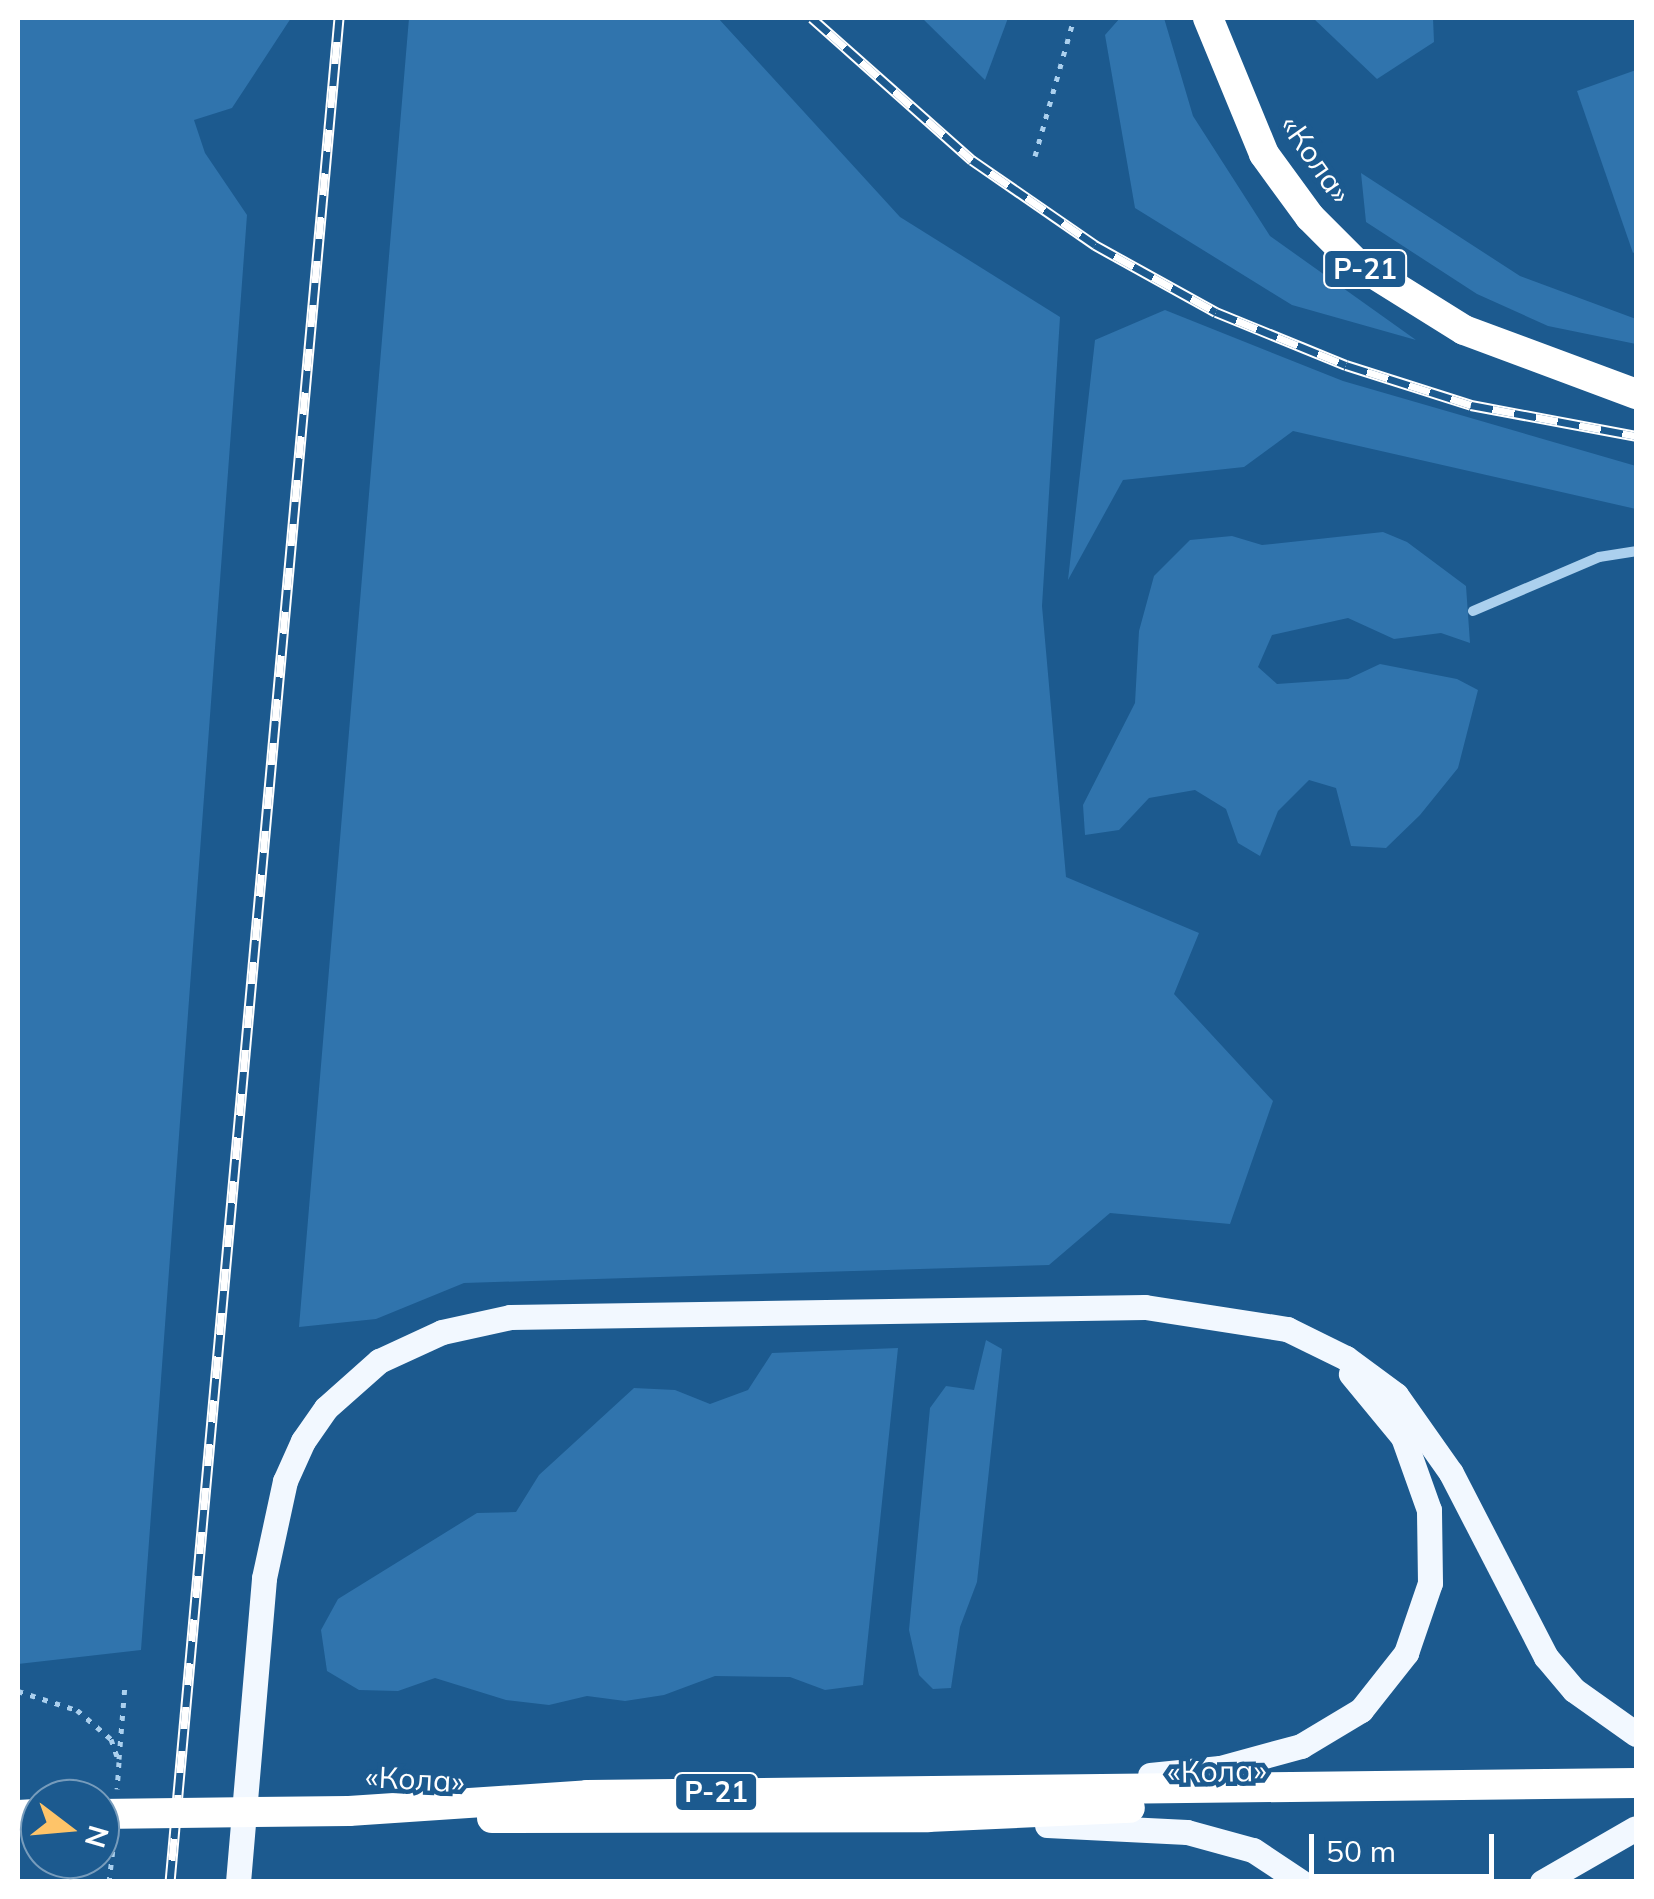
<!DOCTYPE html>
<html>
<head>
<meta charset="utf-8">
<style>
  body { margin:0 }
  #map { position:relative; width:1654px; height:1899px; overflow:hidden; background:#1c5a8f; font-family:Mulish,sans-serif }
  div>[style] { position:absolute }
  .green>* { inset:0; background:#3074ad }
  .path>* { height:5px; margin-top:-2.5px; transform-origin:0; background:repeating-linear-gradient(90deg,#abd0ee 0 5px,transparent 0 13px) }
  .street>* { height:10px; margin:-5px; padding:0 5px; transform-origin:5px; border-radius:5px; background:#abd0ee }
  .primary>* { height:25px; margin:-12.5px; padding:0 12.5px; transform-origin:12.5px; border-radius:12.5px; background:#f2f8ff }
  .highway>* { height:30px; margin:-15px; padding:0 15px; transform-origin:15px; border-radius:15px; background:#fff }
  .rail>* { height:11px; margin-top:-5.5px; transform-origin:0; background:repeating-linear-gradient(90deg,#1c5a8f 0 22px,#fff 0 44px); box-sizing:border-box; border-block:2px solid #fff }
  .highway-bridge>* { height:30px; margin:-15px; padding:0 15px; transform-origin:15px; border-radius:15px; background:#fff }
  span { translate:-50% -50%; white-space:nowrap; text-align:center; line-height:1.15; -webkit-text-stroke:9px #1c5a8f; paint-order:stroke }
  .shield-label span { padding:2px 8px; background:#1c5a8f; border:2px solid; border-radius:8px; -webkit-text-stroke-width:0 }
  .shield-label { font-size:28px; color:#fff; font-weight:700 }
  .street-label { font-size:30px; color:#fff }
  .frame { position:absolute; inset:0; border:20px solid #fff; pointer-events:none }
  .north { position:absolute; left:20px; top:1779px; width:100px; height:100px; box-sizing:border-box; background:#1c5a8f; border:2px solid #779cbc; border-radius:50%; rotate:106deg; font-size:28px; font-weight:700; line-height:40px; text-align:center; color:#fff }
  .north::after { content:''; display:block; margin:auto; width:35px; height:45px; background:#fec469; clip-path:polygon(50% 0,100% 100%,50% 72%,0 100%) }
  .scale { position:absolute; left:1309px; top:1834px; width:185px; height:45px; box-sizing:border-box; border:5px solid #fff; border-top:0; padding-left:12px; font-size:30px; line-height:35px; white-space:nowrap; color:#fff; -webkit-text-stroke:8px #1c5a8f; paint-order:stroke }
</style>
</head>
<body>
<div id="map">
  <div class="green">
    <div style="clip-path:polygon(18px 18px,291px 18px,232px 108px,194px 120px,205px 153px,247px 215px,141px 1650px,18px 1664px)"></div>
    <div style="clip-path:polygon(409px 18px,718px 18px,900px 217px,1060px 317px,1042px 606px,1066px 877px,1199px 933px,1174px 994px,1273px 1101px,1230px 1224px,1110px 1213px,1049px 1265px,464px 1283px,376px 1319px,299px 1327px)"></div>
    <div style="clip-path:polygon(922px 18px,1008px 18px,985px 80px)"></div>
    <div style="clip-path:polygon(1120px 18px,1164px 18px,1193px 116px,1270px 236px,1416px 340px,1292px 305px,1135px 208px,1105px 35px)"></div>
    <div style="clip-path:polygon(1313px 18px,1433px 18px,1434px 42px,1377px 79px)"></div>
    <div style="clip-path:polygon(1636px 70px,1636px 251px,1633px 253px,1577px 91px)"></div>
    <div style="clip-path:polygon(1361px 173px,1520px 276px,1636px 319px,1636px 344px,1548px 326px,1477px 294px,1366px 222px)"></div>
    <div style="clip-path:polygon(1165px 310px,1343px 381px,1636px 466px,1636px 509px,1293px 431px,1244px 467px,1123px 480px,1068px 580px,1095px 340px)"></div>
    <div style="clip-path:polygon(1383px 532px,1407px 542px,1466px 586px,1470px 643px,1441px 633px,1394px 639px,1348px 618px,1272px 635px,1258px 667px,1277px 684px,1348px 679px,1380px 664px,1457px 679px,1478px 690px,1458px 768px,1420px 815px,1386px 848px,1351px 846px,1336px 788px,1309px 780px,1278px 811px,1260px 856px,1238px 843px,1226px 809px,1195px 790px,1149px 798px,1119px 830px,1085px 835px,1083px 805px,1135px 703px,1139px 631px,1154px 576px,1190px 540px,1232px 536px,1262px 545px)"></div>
    <div style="clip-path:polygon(986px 1340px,1002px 1349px,977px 1582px,960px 1627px,951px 1688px,933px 1689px,919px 1675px,909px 1630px,930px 1408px,946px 1386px,974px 1390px)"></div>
    <div style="clip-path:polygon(898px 1348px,863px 1685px,825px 1690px,790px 1677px,715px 1676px,664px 1695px,625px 1701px,587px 1696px,549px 1705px,506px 1700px,435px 1678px,398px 1691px,359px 1690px,327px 1671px,321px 1630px,338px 1599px,477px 1513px,516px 1512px,539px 1475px,634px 1388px,675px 1390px,710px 1404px,748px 1390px,772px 1353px)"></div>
  </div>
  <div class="path">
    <div style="left:1035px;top:156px;width:143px;rotate:-74.2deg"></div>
    <div style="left:18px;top:1691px;width:62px;rotate:17.9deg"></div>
    <div style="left:77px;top:1710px;width:45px;rotate:40.5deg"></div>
    <div style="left:111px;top:1739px;width:24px;rotate:71deg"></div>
    <div style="left:119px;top:1762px;width:27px;rotate:94deg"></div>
    <div style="left:119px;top:1759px;width:74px;rotate:-85.4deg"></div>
    <div style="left:109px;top:1882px;width:42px;rotate:-83.2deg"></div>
  </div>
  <div class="street">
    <div style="left:1473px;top:611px;width:137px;rotate:-23.2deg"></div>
    <div style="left:1599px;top:557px;width:37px;rotate:-9deg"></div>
  </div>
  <div class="primary">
    <div style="left:1150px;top:1775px;width:70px;rotate:-5.7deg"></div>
    <div style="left:1220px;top:1768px;width:84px;rotate:-15.2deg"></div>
    <div style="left:1301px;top:1746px;width:70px;rotate:-31deg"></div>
    <div style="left:1361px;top:1710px;width:73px;rotate:-51.7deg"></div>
    <div style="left:1406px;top:1653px;width:74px;rotate:-71.1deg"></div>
    <div style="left:1430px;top:1583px;width:73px;rotate:-90.8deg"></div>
    <div style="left:1429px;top:1510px;width:77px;rotate:-109.6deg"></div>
    <div style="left:1403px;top:1437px;width:82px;rotate:-129.5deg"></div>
    <div style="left:1047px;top:1825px;width:140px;rotate:2.9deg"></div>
    <div style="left:1187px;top:1832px;width:68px;rotate:15.3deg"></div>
    <div style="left:1253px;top:1850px;width:58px;rotate:33.7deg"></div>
    <div style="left:238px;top:1882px;width:305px;rotate:-85.1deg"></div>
    <div style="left:264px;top:1578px;width:99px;rotate:-77.8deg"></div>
    <div style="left:285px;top:1481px;width:44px;rotate:-65.8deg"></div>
    <div style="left:303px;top:1441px;width:40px;rotate:-55.1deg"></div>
    <div style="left:326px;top:1408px;width:71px;rotate:-41.6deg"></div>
    <div style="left:379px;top:1361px;width:69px;rotate:-24.7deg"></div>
    <div style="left:442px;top:1332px;width:70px;rotate:-12.4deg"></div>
    <div style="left:510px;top:1317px;width:635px;rotate:-0.9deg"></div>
    <div style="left:1145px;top:1307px;width:144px;rotate:8.8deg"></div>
    <div style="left:1287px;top:1329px;width:66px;rotate:26.2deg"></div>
    <div style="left:1346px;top:1358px;width:62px;rotate:36.5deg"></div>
    <div style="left:1396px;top:1395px;width:95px;rotate:54.8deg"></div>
    <div style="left:1451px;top:1473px;width:207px;rotate:62.7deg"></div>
    <div style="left:1546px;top:1657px;width:43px;rotate:49.7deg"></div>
    <div style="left:1574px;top:1690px;width:76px;rotate:35.4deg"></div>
    <div style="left:1542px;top:1882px;width:108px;rotate:-29.9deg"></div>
  </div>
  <div class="highway">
    <div style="left:1208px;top:18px;width:147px;rotate:67.6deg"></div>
    <div style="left:1264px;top:154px;width:78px;rotate:53.9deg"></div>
    <div style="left:1310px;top:217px;width:64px;rotate:45deg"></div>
    <div style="left:1355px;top:262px;width:128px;rotate:32deg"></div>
    <div style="left:1464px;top:330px;width:184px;rotate:20.4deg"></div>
    <div style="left:349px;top:1811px;width:239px;rotate:-3.8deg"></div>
    <div style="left:587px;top:1795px;width:1049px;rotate:-0.66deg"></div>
    <div style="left:18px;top:1815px;width:22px;rotate:-3deg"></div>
    <div style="left:492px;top:1818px;width:436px;rotate:-0.1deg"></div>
    <div style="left:928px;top:1817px;width:202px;rotate:-2.6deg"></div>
  </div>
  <div class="rail">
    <div style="left:812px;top:18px;width:214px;rotate:41.6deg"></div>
    <div style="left:972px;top:160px;width:150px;rotate:34.6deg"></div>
    <div style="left:1095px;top:245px;width:138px;rotate:29deg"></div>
    <div style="left:1216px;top:312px;width:140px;rotate:22.2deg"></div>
    <div style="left:1346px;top:365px;width:131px;rotate:17.7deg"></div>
    <div style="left:1471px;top:405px;width:168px;rotate:10.6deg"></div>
    <div style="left:170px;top:1882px;width:1872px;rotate:-84.82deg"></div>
  </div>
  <div class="highway-bridge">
    <div style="left:100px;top:1814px;width:249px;rotate:-0.7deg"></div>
  </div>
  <div class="shield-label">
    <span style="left:1365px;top:269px">Р-21</span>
    <span style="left:716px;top:1792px">Р-21</span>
  </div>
  <div class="street-label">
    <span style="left:1316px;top:159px;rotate:55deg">«Кола»</span>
    <span style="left:1217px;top:1771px;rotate:-1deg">«Кола»</span>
    <span style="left:415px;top:1779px;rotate:3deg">«Кола»</span>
  </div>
  <div class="frame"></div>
  <div class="north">N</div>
  <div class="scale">50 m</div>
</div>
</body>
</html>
